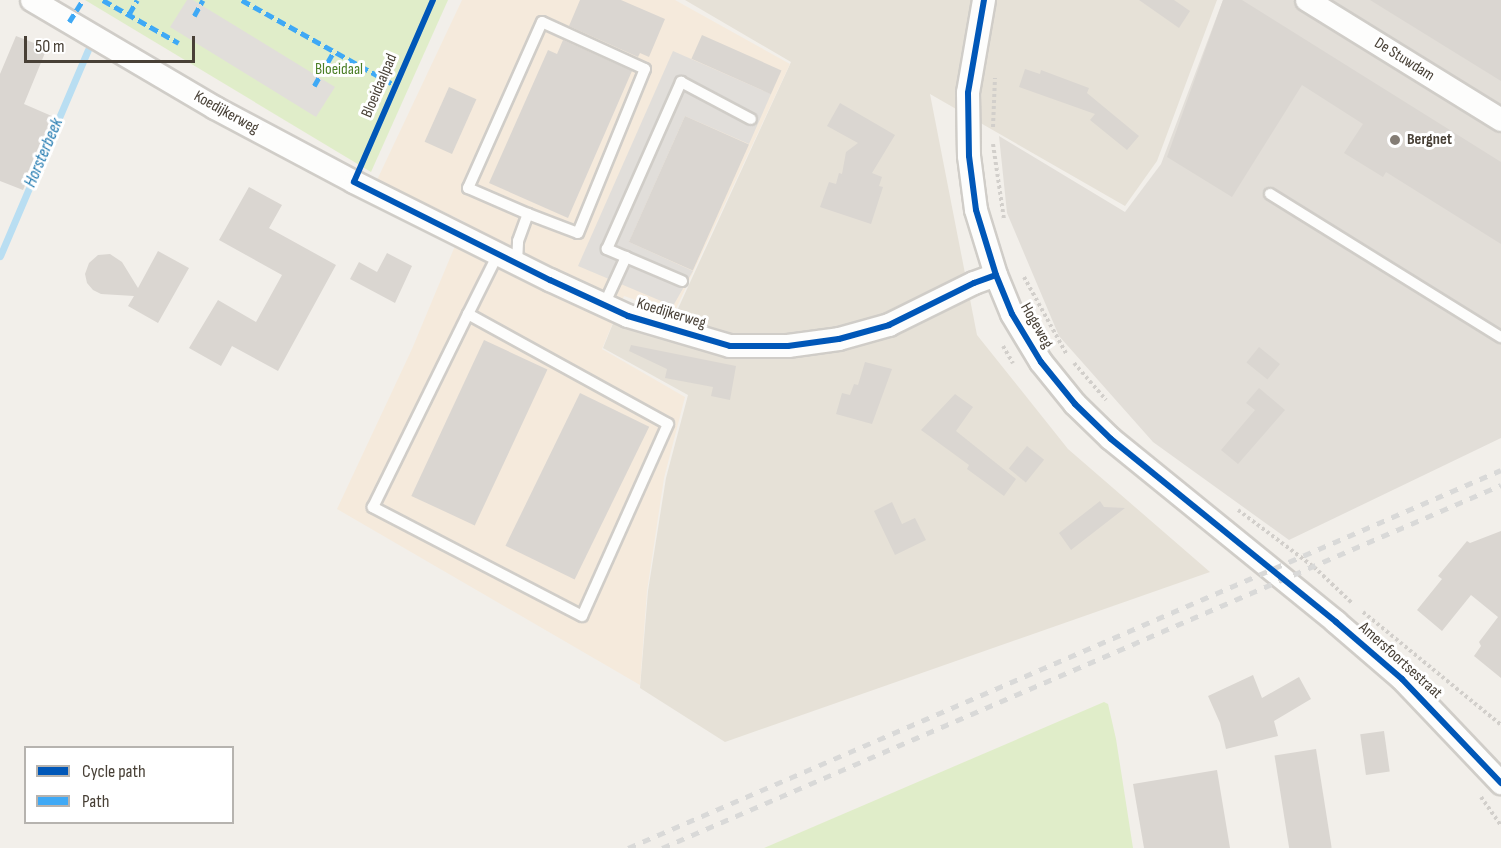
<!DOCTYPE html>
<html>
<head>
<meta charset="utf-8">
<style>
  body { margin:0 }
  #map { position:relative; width:1501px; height:848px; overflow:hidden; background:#f2efea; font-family:"Sofia Sans Condensed",sans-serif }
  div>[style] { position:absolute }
  .residential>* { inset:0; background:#e6e1d7 }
  .commercial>* { inset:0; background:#f5eadc }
  .industrial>* { inset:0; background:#e2ded8 }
  .green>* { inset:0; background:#e0edc9 }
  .parking>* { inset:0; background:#e1deda }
  .stream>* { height:7px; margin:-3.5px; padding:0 3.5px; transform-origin:3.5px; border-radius:3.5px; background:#b9def2 }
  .building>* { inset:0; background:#dad6d1; transform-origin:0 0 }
  .path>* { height:4px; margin-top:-2px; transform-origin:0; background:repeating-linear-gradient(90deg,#d2cfcb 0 3px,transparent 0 6px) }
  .roads { filter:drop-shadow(2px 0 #d0cdc8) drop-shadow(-2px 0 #d0cdc8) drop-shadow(0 2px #d0cdc8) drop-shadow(0 -2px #d0cdc8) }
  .lane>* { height:10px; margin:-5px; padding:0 5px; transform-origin:5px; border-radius:5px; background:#fdfdfc }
  .street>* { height:22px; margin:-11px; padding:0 11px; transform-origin:11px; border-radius:11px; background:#fdfdfc }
  .rail>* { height:4.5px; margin-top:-2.25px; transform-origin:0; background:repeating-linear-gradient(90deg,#d9d9d8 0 8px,transparent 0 16px) }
  .quiet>* { height:4.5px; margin-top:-2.25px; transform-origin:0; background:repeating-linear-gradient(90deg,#3fa9f5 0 9px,transparent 0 13.5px) }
  .cycleway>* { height:6px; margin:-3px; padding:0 3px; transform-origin:3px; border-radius:3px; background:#0057b8 }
  .dots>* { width:16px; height:16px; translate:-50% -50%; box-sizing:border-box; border:3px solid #fff; border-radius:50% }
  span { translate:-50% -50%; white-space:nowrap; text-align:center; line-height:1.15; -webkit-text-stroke:6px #fff; paint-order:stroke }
  .street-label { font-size:16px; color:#484036 }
  .park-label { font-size:16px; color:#4a7e25 }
  .poi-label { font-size:16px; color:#484036; font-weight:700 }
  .left { translate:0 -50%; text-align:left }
  .water-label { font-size:18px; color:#277db2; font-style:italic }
  .legend { position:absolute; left:24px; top:746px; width:210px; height:78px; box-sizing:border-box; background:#fff; border:2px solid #b6b3af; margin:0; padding:8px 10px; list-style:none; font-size:18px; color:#484036 }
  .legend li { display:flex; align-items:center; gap:12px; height:30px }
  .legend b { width:30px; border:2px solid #b6b3af }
  .scale { position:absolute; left:24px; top:36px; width:171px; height:27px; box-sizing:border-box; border:3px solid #484036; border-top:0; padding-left:8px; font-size:18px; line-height:21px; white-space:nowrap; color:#484036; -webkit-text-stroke:4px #fff; paint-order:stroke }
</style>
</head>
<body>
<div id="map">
  <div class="residential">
    <div style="clip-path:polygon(685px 0,1217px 0,1157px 161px,1125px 206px,930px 94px,977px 335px,1068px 449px,1210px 572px,725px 742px,640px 688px,648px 591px,666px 478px,688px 395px,603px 348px,614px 321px,665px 337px,791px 62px)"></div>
  </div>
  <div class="commercial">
    <div style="clip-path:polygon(462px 0,675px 0,790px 64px,674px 313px,624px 296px,602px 349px,685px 397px,664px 478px,647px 591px,640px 685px,337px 509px,412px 349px,465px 222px,377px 180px)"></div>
  </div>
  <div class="industrial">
    <div style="clip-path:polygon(1223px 0,1501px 0,1501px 438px,1289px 540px,1153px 442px,1059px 336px,1007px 213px,999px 136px,1125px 212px,1161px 164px)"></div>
  </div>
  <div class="green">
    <div style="clip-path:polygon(85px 0,448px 0,371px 172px)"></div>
    <div style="clip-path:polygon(1104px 702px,1108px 704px,1116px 739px,1133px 848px,764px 848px)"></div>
  </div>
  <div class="parking">
    <div style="clip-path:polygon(187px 0,193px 0,335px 87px,316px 117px,170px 27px)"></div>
    <div style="clip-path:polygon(673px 51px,771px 94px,749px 144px,685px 116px,629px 242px,693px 271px,673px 306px,578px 266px)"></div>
  </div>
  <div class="stream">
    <div style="left:0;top:256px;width:224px;rotate:-66.9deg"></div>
  </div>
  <div class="building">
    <div style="clip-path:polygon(580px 0,621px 0,665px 19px,649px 57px,640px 53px,638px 57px,569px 26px)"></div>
    <div style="clip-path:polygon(1139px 0,1174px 0,1190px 11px,1179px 28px)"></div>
    <div style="clip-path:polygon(1223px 0,1242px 0,1501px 162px,1501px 244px,1386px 172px,1383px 177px,1344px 153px,1363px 124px,1302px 85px,1232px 197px,1167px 157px)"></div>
    <div style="clip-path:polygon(1370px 0,1501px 0,1501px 81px)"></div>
    <div style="left:702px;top:35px;width:87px;height:26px;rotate:24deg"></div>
    <div style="clip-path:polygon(16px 36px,47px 48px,24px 104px,54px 117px,23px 190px,0 181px,0 74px)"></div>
    <div style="clip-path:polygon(563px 40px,632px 71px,568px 218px,489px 183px,548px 50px,557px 54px)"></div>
    <div style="clip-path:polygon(1025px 69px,1040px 74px,1041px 70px,1089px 88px,1087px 93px,1139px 136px,1127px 150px,1090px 120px,1095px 114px,1019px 87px)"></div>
    <div style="left:449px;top:87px;width:30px;height:60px;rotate:24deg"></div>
    <div style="clip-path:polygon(840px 103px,895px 135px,872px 173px,882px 177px,879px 186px,883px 187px,871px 224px,820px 207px,829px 182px,836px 184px,839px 173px,842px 174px,846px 152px,858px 143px,827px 126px)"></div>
    <div style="left:685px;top:116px;width:70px;height:138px;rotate:24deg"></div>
    <div style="clip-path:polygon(249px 187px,282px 205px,269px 228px,336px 265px,278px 371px,232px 346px,221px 366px,189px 348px,218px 300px,256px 322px,282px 275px,219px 240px)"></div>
    <div style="clip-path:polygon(158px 251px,189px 268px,158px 323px,128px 306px,134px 296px,101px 294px,93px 290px,87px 283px,85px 274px,89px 263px,98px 255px,110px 254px,122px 262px,138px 288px)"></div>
    <div style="clip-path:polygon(387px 253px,412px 266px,395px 303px,350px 279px,359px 262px,377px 272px)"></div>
    <div style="left:484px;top:340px;width:70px;height:172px;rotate:25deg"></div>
    <div style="clip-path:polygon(631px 345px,736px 366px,730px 400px,711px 396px,713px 387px,665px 378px,667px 369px,629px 351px)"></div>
    <div style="left:1259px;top:347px;width:27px;height:20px;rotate:39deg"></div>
    <div style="clip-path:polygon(865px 362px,892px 369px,872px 424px,836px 414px,842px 393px,850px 395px,854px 384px,858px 385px)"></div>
    <div style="clip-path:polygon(1259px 388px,1285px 410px,1238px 464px,1221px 450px,1255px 410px,1246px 403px)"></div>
    <div style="left:580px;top:393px;width:77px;height:170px;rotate:26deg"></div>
    <div style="clip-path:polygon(955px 394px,973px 407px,956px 431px,1016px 479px,1004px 496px,967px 469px,969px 465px,921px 430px)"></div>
    <div style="left:1027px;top:446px;width:22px;height:29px;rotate:39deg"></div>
    <div style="clip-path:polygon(1100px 501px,1104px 507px,1125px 508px,1071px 550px,1059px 533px)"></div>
    <div style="clip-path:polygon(892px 502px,902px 524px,915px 518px,926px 540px,895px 555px,874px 511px)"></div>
    <div style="clip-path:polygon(1501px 531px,1501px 678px,1474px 656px,1481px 646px,1479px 642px,1498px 617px,1471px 595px,1442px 631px,1417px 610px,1442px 579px,1438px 576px,1467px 541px,1470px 543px)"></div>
    <div style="clip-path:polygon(1253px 675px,1262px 698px,1299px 677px,1311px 699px,1274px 721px,1278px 736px,1226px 749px,1220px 723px,1208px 696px)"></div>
    <div style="left:1384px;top:731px;width:41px;height:24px;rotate:82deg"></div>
    <div style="left:1316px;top:749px;width:100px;height:42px;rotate:81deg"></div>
    <div style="clip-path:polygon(1217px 770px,1230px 848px,1144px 848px,1133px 784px)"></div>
  </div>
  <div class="path">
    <div style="left:993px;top:127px;width:49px;rotate:-87.7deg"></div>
    <div style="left:993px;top:144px;width:76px;rotate:81.7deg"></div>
    <div style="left:1024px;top:277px;width:89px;rotate:61.1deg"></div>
    <div style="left:1003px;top:346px;width:20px;rotate:60deg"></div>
    <div style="left:1074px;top:363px;width:49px;rotate:49.1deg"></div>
    <div style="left:1238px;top:510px;width:95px;rotate:36.9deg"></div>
    <div style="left:1314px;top:567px;width:54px;rotate:43.5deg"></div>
    <div style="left:1363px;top:612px;width:178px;rotate:39.3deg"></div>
    <div style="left:1481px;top:797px;width:35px;rotate:55deg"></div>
  </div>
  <div class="roads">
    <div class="lane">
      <div style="left:1270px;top:194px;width:272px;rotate:31.8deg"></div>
      <div style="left:517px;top:262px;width:21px;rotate:-87deg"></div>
      <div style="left:518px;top:241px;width:29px;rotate:-70deg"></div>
      <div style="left:528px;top:214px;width:53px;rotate:20.8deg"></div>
      <div style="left:578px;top:233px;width:177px;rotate:-67.8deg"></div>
      <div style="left:645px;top:69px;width:113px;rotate:-155.5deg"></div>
      <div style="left:542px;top:22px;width:182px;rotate:114deg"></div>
      <div style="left:468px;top:188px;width:65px;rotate:23.4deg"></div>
      <div style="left:682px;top:281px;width:82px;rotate:-156.9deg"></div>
      <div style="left:607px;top:249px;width:183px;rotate:-66.1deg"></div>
      <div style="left:681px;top:82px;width:79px;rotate:27.9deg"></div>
      <div style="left:604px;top:305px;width:53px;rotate:-65.4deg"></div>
      <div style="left:468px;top:314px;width:228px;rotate:28.8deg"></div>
      <div style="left:668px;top:424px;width:210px;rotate:114.1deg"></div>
      <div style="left:582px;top:616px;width:236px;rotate:-152.5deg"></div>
      <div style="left:373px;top:507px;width:215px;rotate:-63.8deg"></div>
      <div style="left:468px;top:314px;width:67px;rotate:-63.4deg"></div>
    </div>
    <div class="street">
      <div style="left:32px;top:0;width:212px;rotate:30.5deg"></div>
      <div style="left:215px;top:108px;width:157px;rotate:28deg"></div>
      <div style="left:354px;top:182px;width:219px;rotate:26.6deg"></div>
      <div style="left:550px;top:280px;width:86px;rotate:24.8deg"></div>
      <div style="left:628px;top:316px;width:106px;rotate:16.4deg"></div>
      <div style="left:730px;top:346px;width:58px"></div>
      <div style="left:788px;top:346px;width:51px;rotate:-7.8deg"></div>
      <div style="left:839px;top:339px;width:52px;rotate:-15.6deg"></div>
      <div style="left:889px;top:325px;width:95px;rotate:-26.3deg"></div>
      <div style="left:974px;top:283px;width:23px;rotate:-20deg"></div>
      <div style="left:984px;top:0;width:94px;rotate:99.8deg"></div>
      <div style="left:968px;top:93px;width:63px;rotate:89.1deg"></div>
      <div style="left:969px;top:156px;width:54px;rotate:82.6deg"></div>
      <div style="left:976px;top:210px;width:68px;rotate:72.9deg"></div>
      <div style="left:996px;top:275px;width:42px;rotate:67.7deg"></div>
      <div style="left:1012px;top:314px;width:56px;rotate:58.9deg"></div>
      <div style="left:1041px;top:362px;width:54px;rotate:51deg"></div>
      <div style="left:1075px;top:404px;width:50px;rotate:44.2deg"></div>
      <div style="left:1111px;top:439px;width:290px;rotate:39.1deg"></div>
      <div style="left:1336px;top:622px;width:87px;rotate:40.8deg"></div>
      <div style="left:1402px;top:679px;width:144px;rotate:46.4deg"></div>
      <div style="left:1307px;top:0;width:228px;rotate:31.7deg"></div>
    </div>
  </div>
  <div class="rail">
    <div style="left:628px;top:848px;width:951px;rotate:-23.41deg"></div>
    <div style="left:662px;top:848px;width:914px;rotate:-23.4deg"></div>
  </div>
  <div class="quiet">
    <div style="left:103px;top:0;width:87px;rotate:29.5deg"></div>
    <div style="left:242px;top:0;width:175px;rotate:29.1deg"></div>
    <div style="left:129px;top:14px;width:16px;rotate:-60deg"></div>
    <div style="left:194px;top:16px;width:18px;rotate:-61deg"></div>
    <div style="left:69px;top:22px;width:26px;rotate:-58deg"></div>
    <div style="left:314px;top:86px;width:40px;rotate:-60.3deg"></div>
  </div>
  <div class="cycleway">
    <div style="left:433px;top:0;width:198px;rotate:113.5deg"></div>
    <div style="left:354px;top:182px;width:219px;rotate:26.6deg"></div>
    <div style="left:550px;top:280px;width:86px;rotate:24.8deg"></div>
    <div style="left:628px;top:316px;width:106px;rotate:16.4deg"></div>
    <div style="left:730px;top:346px;width:58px"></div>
    <div style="left:788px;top:346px;width:51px;rotate:-7.8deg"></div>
    <div style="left:839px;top:339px;width:52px;rotate:-15.6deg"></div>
    <div style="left:889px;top:325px;width:95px;rotate:-26.3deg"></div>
    <div style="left:974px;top:283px;width:23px;rotate:-20deg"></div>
    <div style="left:984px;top:0;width:94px;rotate:99.8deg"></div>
    <div style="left:968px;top:93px;width:63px;rotate:89.1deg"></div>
    <div style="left:969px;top:156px;width:54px;rotate:82.6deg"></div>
    <div style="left:976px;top:210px;width:68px;rotate:72.9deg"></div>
    <div style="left:996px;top:275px;width:42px;rotate:67.7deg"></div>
    <div style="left:1012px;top:314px;width:56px;rotate:58.9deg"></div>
    <div style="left:1041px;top:362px;width:54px;rotate:51deg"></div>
    <div style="left:1075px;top:404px;width:50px;rotate:44.2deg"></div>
    <div style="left:1111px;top:439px;width:290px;rotate:39.1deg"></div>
    <div style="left:1336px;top:622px;width:87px;rotate:40.8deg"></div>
    <div style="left:1402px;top:679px;width:144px;rotate:46.4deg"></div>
  </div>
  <div class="dots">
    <div style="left:1395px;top:140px;background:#847d75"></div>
  </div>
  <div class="street-label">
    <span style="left:1404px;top:60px;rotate:32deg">De Stuwdam</span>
    <span style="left:380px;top:86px;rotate:-67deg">Bloeidaalpad</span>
    <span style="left:226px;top:113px;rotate:29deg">Koedijkerweg</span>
    <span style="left:671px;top:314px;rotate:17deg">Koedijkerweg</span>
    <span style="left:1036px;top:326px;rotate:60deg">Hogeweg</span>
    <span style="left:1400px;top:661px;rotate:42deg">Amersfoortsestraat</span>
  </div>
  <div class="park-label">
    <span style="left:339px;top:70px">Bloeidaal</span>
  </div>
  <div class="poi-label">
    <span class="left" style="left:1407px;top:140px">Bergnet</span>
  </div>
  <div class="water-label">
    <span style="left:44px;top:153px;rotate:-67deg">Horsterbeek</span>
  </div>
  <ul class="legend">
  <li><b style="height:8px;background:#0057b8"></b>Cycle path</li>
  <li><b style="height:8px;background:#3fa9f5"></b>Path</li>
  </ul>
  <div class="scale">50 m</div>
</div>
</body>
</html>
